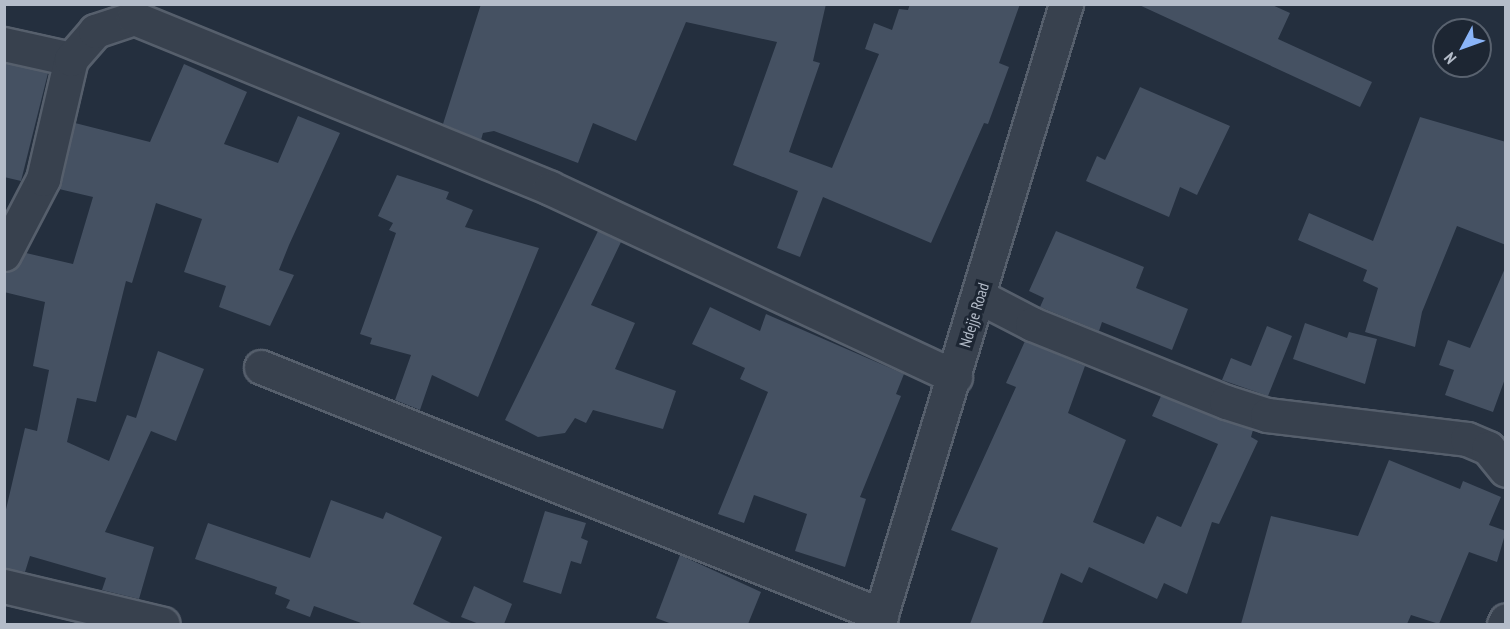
<!DOCTYPE html>
<html>
<head>
<meta charset="utf-8">
<style>
  body { margin:0 }
  #map { position:relative; width:1510px; height:629px; overflow:hidden; background:#242f3e; font-family:"PT Sans Narrow",sans-serif }
  div>[style] { position:absolute }
  .building>* { inset:0; background:#455162 }
  .roads { filter:drop-shadow(2px 0 #565f6c) drop-shadow(-2px 0 #565f6c) drop-shadow(0 2px #565f6c) drop-shadow(0 -2px #565f6c) }
  .minor>* { height:33px; margin:-16.5px; padding:0 16.5px; transform-origin:16.5px; border-radius:16.5px; background:#38414e }
  span { translate:-50% -50%; white-space:nowrap; text-align:center; line-height:1.15; -webkit-text-stroke:6px #1d2633; paint-order:stroke }
  .street-label { font-size:16px; color:#b4bcc9 }
  .frame { position:absolute; inset:0; border:6px solid #b4bcc9; pointer-events:none }
  .north { position:absolute; left:1432px; top:18px; width:60px; height:60px; box-sizing:border-box; background:#1d2633; border:2px solid #59626f; border-radius:50%; rotate:229deg; font-size:16px; font-weight:700; line-height:24px; text-align:center; color:#b4bcc9 }
  .north::after { content:''; display:block; margin:auto; width:21px; height:27px; background:#8ab4f8; clip-path:polygon(50% 0,100% 100%,50% 72%,0 100%) }
</style>
</head>
<body>
<div id="map">
  <div class="building">
    <div style="clip-path:polygon(481px 4px,826px 4px,813px 61px,820px 63px,789px 152px,832px 168px,879px 54px,865px 49px,874px 23px,892px 30px,899px 9px,908px 10px,910px 4px,1020px 4px,999px 63px,1009px 67px,988px 124px,984px 123px,931px 243px,823px 197px,800px 257px,777px 248px,798px 191px,733px 165px,777px 42px,686px 22px,636px 141px,593px 123px,578px 163px,494px 131px,483px 133px,481px 140px,443px 124px)"></div>
    <div style="clip-path:polygon(1137px 4px,1270px 4px,1290px 13px,1278px 39px,1372px 82px,1360px 107px)"></div>
    <div style="clip-path:polygon(4px 63px,48px 73px,21px 181px,4px 177px)"></div>
    <div style="clip-path:polygon(184px 64px,247px 92px,224px 144px,278px 163px,298px 116px,340px 133px,289px 245px,279px 270px,294px 275px,270px 326px,219px 307px,226px 286px,184px 272px,202px 219px,156px 203px,132px 283px,126px 281px,96px 402px,77px 398px,67px 442px,109px 461px,127px 415px,136px 418px,158px 351px,204px 369px,176px 441px,151px 431px,105px 532px,154px 547px,139px 599px,102px 590px,106px 578px,30px 556px,25px 572px,4px 568px,4px 518px,25px 428px,37px 431px,49px 370px,33px 366px,45px 302px,4px 292px,4px 273px,15px 269px,26px 253px,73px 264px,93px 197px,59px 189px,75px 123px,150px 142px)"></div>
    <div style="clip-path:polygon(1140px 87px,1230px 126px,1197px 195px,1180px 187px,1169px 217px,1086px 181px,1097px 156px,1105px 160px)"></div>
    <div style="clip-path:polygon(1420px 117px,1506px 142px,1506px 245px,1457px 226px,1422px 312px,1415px 347px,1365px 332px,1378px 288px,1363px 281px,1367px 270px,1298px 240px,1309px 213px,1373px 241px)"></div>
    <div style="clip-path:polygon(397px 175px,449px 192px,446px 199px,473px 210px,465px 227px,539px 248px,478px 397px,432px 375px,420px 410px,395px 400px,411px 355px,370px 344px,372px 338px,360px 334px,396px 233px,389px 230px,393px 223px,378px 216px)"></div>
    <div style="clip-path:polygon(598px 231px,621px 242px,591px 305px,635px 323px,615px 369px,676px 391px,663px 429px,593px 410px,586px 423px,575px 418px,565px 433px,538px 437px,505px 420px)"></div>
    <div style="clip-path:polygon(1056px 231px,1144px 267px,1136px 288px,1188px 309px,1172px 350px,1102px 322px,1099px 331px,1040px 307px,1044px 298px,1029px 291px)"></div>
    <div style="clip-path:polygon(1506px 266px,1506px 376px,1493px 412px,1445px 395px,1454px 370px,1439px 365px,1448px 340px,1470px 348px)"></div>
    <div style="clip-path:polygon(710px 307px,760px 331px,766px 314px,904px 374px,896px 394px,901px 396px,860px 497px,866px 499px,845px 567px,795px 551px,807px 514px,754px 495px,744px 523px,718px 514px,768px 392px,740px 379px,745px 368px,692px 344px)"></div>
    <div style="clip-path:polygon(1305px 323px,1347px 338px,1349px 332px,1377px 339px,1365px 384px,1293px 359px)"></div>
    <div style="clip-path:polygon(1267px 326px,1292px 336px,1268px 396px,1222px 380px,1231px 358px,1251px 366px)"></div>
    <div style="clip-path:polygon(1025px 341px,1085px 366px,1068px 413px,1126px 440px,1093px 522px,1144px 544px,1157px 516px,1181px 527px,1218px 444px,1152px 416px,1161px 396px,1253px 430px,1251px 437px,1258px 441px,1219px 524px,1212px 522px,1187px 594px,1164px 583px,1157px 599px,1089px 567px,1082px 583px,1061px 573px,1042px 624px,970px 624px,998px 548px,951px 530px,1016px 387px,1006px 383px)"></div>
    <div style="clip-path:polygon(1389px 460px,1460px 489px,1463px 481px,1501px 497px,1489px 525px,1506px 531px,1497px 562px,1469px 552px,1439px 624px,1411px 615px,1407px 624px,1241px 624px,1271px 516px,1358px 536px)"></div>
    <div style="clip-path:polygon(331px 500px,383px 519px,386px 512px,442px 537px,413px 604px,453px 624px,364px 624px,314px 606px,310px 617px,286px 608px,290px 600px,275px 594px,277px 587px,195px 559px,208px 523px,310px 558px)"></div>
    <div style="clip-path:polygon(545px 511px,586px 523px,581px 538px,588px 541px,581px 564px,571px 561px,561px 594px,523px 582px)"></div>
    <div style="clip-path:polygon(680px 555px,761px 592px,748px 624px,672px 624px,656px 618px)"></div>
    <div style="clip-path:polygon(474px 586px,512px 604px,504px 624px,479px 624px,461px 617px)"></div>
  </div>
  <div class="roads">
    <div class="minor">
      <div style="left:4px;top:44px;width:69px;rotate:12.6deg"></div>
      <div style="left:4px;top:254px;width:85px;rotate:-62.5deg"></div>
      <div style="left:43px;top:179px;width:123px;rotate:-76.9deg"></div>
      <div style="left:71px;top:59px;width:37px;rotate:-49deg"></div>
      <div style="left:95px;top:31px;width:41px;rotate:-18.4deg"></div>
      <div style="left:134px;top:18px;width:449px;rotate:22.2deg"></div>
      <div style="left:550px;top:188px;width:447px;rotate:25deg"></div>
      <div style="left:980px;top:297px;width:59px;rotate:27.4deg"></div>
      <div style="left:1032px;top:324px;width:209px;rotate:21.9deg"></div>
      <div style="left:1226px;top:402px;width:43px;rotate:17.6deg"></div>
      <div style="left:1267px;top:415px;width:201px;rotate:6.8deg"></div>
      <div style="left:1467px;top:439px;width:23px;rotate:23deg"></div>
      <div style="left:1488px;top:448px;width:28px;rotate:51deg"></div>
      <div style="left:261px;top:367px;width:668px;rotate:21.8deg"></div>
      <div style="left:4px;top:586px;width:163px;rotate:13.4deg"></div>
      <div style="left:878px;top:624px;width:648px;rotate:-73.13deg"></div>
      <div style="left:1504px;top:624px;width:4px;rotate:-63deg"></div>
    </div>
  </div>
  <div class="street-label">
    <span style="left:974px;top:315px;rotate:-73deg">Ndejje Road</span>
  </div>
  <div class="frame"></div>
  <div class="north">N</div>
</div>
</body>
</html>
